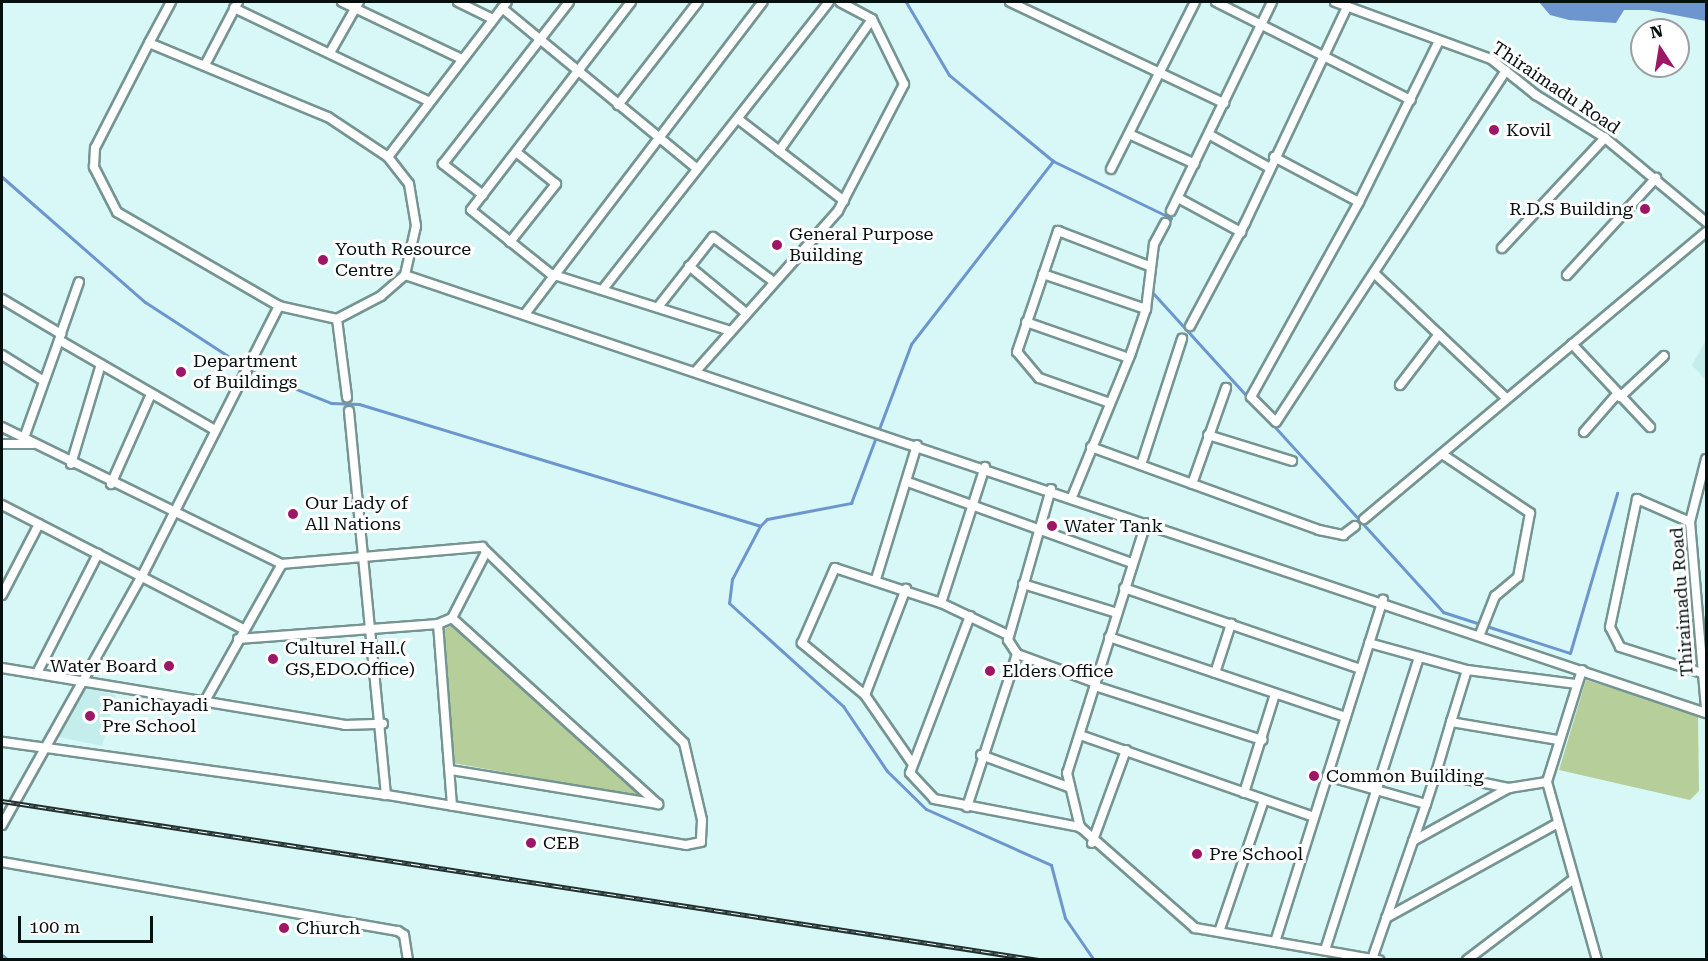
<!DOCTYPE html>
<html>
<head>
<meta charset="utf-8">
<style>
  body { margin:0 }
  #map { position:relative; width:1708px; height:961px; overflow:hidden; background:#d7f8f6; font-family:"Roboto Serif",serif }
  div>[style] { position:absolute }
  .built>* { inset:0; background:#c4eeec }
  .green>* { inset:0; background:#b6ce9a }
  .water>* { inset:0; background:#6c96cd }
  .stream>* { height:3px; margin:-1.5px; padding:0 1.5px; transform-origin:1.5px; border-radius:1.5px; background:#6c96cd }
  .roads { filter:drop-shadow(2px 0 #759492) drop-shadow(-2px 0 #759492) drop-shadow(0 2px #759492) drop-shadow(0 -2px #759492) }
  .street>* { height:8px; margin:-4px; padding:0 4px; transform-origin:4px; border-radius:4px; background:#fff }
  .rail>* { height:5px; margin-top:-2.5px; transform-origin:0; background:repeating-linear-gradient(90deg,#fff 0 9px,#233130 0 18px); box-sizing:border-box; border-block:2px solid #233130 }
  .dots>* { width:16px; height:16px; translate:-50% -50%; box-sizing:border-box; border:3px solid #fff; border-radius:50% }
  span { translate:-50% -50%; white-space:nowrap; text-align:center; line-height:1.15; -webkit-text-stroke:6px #fff; paint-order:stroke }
  .street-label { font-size:18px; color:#05100f }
  .poi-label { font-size:18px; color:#05100f }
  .left { translate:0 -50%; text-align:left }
  .right { translate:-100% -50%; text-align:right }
  .frame { position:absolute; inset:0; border:3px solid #05100f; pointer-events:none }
  .north { position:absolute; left:1630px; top:18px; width:60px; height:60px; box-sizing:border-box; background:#fff; border:2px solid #9b9f9f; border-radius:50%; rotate:348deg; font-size:16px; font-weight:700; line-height:24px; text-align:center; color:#05100f }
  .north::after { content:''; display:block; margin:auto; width:21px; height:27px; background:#9e1666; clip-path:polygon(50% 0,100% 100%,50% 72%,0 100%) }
  .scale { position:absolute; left:18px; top:916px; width:135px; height:27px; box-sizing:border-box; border:3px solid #05100f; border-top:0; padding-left:8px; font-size:18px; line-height:21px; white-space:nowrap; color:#05100f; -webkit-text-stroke:4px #fff; paint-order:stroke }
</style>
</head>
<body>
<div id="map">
  <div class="built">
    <div style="clip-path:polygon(1706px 340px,1706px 380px,1692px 365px)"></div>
    <div style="clip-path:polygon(86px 687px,116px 695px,102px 746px,59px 737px)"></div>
  </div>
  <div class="green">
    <div style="clip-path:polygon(451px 625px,643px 797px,453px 763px,442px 631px)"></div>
    <div style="clip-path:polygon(1586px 680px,1698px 715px,1699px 791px,1690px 800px,1559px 770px)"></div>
  </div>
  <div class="water">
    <div style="clip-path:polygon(1539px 2px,1706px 2px,1706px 21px,1648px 10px,1624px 10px,1616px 23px,1569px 20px,1550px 15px)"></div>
  </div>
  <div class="stream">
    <div style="left:1053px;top:161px;width:131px;rotate:25.8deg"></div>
    <div style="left:1171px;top:218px;width:9px;rotate:117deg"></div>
    <div style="left:2px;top:177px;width:190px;rotate:41.2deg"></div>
    <div style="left:145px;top:302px;width:126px;rotate:33.1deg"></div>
    <div style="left:251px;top:371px;width:86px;rotate:21.8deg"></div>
    <div style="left:331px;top:403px;width:28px;rotate:2deg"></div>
    <div style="left:359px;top:404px;width:419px;rotate:16.9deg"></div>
    <div style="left:760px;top:526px;width:60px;rotate:117.8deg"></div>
    <div style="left:732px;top:579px;width:24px;rotate:97deg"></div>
    <div style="left:729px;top:603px;width:154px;rotate:42.1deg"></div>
    <div style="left:843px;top:706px;width:78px;rotate:55.9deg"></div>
    <div style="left:887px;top:771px;width:54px;rotate:44.3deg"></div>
    <div style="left:926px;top:809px;width:137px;rotate:24.1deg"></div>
    <div style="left:1051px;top:865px;width:55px;rotate:75.2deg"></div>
    <div style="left:1065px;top:918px;width:51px;rotate:55.4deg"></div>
    <div style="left:1152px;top:292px;width:433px;rotate:47.7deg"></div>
    <div style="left:1443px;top:612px;width:133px;rotate:17.9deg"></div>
    <div style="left:1570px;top:653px;width:167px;rotate:-73.6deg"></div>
    <div style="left:760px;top:526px;width:10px;rotate:-45deg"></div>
    <div style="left:767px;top:519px;width:86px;rotate:-10.8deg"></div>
    <div style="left:851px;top:503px;width:170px;rotate:-69.3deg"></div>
    <div style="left:911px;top:344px;width:232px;rotate:-52.2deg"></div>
    <div style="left:1053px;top:161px;width:135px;rotate:-140.4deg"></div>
    <div style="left:949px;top:75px;width:85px;rotate:-120.5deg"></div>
    <div style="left:2px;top:955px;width:8px;rotate:40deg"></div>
  </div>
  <div class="roads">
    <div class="street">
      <div style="left:342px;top:2px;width:133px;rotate:25.4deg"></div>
      <div style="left:458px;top:2px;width:39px;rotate:26deg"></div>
      <div style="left:631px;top:2px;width:262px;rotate:127.6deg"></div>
      <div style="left:471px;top:210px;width:102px;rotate:38.7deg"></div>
      <div style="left:551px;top:274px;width:189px;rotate:17.6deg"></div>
      <div style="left:1010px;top:2px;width:237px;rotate:25.3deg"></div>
      <div style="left:1216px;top:2px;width:218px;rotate:26.7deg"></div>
      <div style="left:1335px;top:2px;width:166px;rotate:20.1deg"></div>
      <div style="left:1491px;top:59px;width:58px;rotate:38.7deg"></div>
      <div style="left:1536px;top:95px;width:81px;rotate:31.9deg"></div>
      <div style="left:1605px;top:138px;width:131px;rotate:39.7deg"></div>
      <div style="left:234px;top:8px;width:217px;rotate:25.6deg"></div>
      <div style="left:502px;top:8px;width:253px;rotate:39.5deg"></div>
      <div style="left:149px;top:43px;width:194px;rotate:22.5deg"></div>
      <div style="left:328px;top:117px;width:72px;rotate:33.7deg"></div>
      <div style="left:388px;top:157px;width:34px;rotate:52deg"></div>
      <div style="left:409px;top:184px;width:43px;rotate:80.5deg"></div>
      <div style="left:416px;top:226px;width:50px;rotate:102.7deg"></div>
      <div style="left:405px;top:275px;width:32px;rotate:139deg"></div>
      <div style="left:381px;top:296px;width:50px;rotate:152.4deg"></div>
      <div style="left:337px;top:319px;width:59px;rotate:-167.4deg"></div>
      <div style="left:279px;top:306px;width:187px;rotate:-149.9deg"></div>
      <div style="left:117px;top:212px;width:51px;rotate:-117.1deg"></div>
      <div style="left:94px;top:167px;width:19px;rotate:-87deg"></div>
      <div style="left:95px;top:148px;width:118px;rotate:-62.8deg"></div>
      <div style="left:149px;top:43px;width:47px;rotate:-61.8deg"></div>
      <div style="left:331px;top:51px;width:56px;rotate:-60.3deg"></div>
      <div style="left:205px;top:65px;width:71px;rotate:-62.4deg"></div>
      <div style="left:618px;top:105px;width:130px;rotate:-52.2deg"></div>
      <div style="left:738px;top:119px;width:134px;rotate:37.7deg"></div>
      <div style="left:1129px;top:134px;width:72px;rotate:24.4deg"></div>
      <div style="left:1210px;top:135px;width:68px;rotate:28.8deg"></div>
      <div style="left:779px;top:151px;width:161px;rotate:-54.8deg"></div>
      <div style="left:388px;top:157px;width:195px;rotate:-52.5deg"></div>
      <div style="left:1274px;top:157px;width:96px;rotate:27.9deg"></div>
      <div style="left:1359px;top:202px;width:180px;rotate:-63.6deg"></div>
      <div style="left:1111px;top:169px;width:187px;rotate:-63.3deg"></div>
      <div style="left:483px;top:195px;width:51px;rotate:-142.2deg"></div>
      <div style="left:443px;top:164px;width:205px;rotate:-52.1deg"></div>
      <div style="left:1178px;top:198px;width:72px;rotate:28.4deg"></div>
      <div style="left:1359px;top:202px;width:223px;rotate:119deg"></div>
      <div style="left:1251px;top:397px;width:35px;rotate:45deg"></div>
      <div style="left:1276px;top:422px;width:420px;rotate:-56.8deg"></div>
      <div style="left:1171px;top:211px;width:232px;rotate:-64.2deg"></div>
      <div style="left:510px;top:242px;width:74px;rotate:-51.6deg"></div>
      <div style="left:556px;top:184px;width:51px;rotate:-141.3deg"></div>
      <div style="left:1502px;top:248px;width:151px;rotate:-46.9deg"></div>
      <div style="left:689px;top:266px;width:74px;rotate:39.5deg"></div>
      <div style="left:1374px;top:273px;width:182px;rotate:43.4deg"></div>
      <div style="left:1043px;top:274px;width:109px;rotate:18.8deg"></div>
      <div style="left:405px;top:275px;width:1373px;rotate:18.61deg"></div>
      <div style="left:1567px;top:275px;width:132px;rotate:-47.5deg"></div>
      <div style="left:603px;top:289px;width:365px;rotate:-51.8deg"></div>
      <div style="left:2px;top:299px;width:69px;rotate:30.7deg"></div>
      <div style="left:658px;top:307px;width:89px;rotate:-51.8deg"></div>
      <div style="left:713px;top:237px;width:76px;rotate:36.4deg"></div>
      <div style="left:525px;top:314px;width:392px;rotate:-52.7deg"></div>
      <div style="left:337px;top:319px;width:79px;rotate:82.7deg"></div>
      <div style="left:1026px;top:322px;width:109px;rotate:19.3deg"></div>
      <div style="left:1190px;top:326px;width:117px;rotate:-61.9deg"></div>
      <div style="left:1245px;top:223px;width:239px;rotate:-64.7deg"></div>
      <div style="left:60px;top:336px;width:57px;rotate:-70.6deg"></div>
      <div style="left:1572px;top:344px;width:114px;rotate:46.8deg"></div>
      <div style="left:2px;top:355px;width:49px;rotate:31.8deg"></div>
      <div style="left:696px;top:371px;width:214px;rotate:-48.4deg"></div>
      <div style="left:838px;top:211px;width:143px;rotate:-62.5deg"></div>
      <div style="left:904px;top:84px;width:72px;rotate:-116.2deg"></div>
      <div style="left:872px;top:19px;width:36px;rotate:-152deg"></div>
      <div style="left:1400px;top:385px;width:64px;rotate:-52.6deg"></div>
      <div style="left:1620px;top:397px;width:60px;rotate:-43deg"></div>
      <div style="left:1110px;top:403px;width:75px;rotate:-160.6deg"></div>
      <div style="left:1039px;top:378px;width:34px;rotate:-130deg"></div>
      <div style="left:1017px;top:352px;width:128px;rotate:-71.3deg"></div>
      <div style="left:1058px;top:231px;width:97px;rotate:21deg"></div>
      <div style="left:349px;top:411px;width:386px;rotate:84.5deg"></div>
      <div style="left:2px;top:427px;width:312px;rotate:26.1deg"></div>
      <div style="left:282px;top:564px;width:201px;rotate:-4.9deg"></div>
      <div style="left:482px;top:547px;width:281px;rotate:44.1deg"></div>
      <div style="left:684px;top:743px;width:79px;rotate:76.8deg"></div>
      <div style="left:702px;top:820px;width:22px;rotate:93deg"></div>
      <div style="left:701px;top:842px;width:15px;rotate:169deg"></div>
      <div style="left:686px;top:845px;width:304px;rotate:-170.5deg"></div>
      <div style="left:386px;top:795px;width:388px;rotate:-172.1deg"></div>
      <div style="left:1584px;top:432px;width:50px;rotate:-49deg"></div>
      <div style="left:1208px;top:435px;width:88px;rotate:17.2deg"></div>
      <div style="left:24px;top:438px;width:104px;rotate:-70.3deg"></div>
      <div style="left:59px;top:340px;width:178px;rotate:30deg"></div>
      <div style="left:2px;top:444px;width:31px"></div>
      <div style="left:1091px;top:447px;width:243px;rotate:20deg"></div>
      <div style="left:1319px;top:530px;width:25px;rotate:12deg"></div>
      <div style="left:1343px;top:535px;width:15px;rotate:-37deg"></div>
      <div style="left:1442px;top:454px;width:106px;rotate:33.8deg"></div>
      <div style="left:1530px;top:513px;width:65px;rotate:100.6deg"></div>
      <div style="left:1518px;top:577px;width:30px;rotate:140deg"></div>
      <div style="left:1495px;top:596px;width:41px;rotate:111.5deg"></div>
      <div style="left:1706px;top:459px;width:65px;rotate:104.3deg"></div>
      <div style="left:1690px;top:522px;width:189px;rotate:85.1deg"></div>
      <div style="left:71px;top:464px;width:104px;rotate:-73.3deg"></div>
      <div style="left:1141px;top:465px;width:133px;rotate:-72deg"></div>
      <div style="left:908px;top:482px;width:238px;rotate:19.9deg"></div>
      <div style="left:111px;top:484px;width:98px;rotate:-66deg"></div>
      <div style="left:1192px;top:484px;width:102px;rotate:-70.5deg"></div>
      <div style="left:1051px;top:489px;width:157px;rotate:105.9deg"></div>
      <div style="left:1008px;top:640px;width:17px;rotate:57deg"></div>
      <div style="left:1017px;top:654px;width:84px;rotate:20.2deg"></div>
      <div style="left:1072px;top:497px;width:156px;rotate:-67.7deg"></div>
      <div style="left:1131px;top:353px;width:46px;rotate:-71.2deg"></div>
      <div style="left:1146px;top:309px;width:65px;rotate:-83deg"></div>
      <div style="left:1154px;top:244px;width:24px;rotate:-62deg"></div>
      <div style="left:2px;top:505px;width:271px;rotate:27.2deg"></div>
      <div style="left:1364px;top:519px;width:446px;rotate:-40deg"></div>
      <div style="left:1690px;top:522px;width:58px;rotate:-156.5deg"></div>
      <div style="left:1637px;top:499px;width:131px;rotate:101.9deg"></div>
      <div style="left:1610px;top:627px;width:22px;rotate:63deg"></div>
      <div style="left:1620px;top:647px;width:86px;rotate:17.6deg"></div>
      <div style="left:1146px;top:523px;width:262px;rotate:107.5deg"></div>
      <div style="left:1067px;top:773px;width:56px;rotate:76.5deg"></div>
      <div style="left:1080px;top:827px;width:153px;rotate:41.3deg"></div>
      <div style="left:1195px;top:928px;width:187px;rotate:9.9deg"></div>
      <div style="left:876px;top:579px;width:140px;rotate:-73deg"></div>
      <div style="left:1023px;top:584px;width:98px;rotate:17.1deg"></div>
      <div style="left:1124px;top:588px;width:250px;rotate:18.9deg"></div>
      <div style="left:2px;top:595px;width:80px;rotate:-62.5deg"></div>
      <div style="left:941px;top:603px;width:143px;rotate:-72.1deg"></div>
      <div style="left:970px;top:616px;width:168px;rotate:110.9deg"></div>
      <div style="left:910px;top:773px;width:35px;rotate:47deg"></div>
      <div style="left:934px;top:799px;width:149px;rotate:10.9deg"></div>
      <div style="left:452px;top:618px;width:74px;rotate:-62.7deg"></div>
      <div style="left:438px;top:624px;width:182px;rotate:85.6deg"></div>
      <div style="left:1109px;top:637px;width:250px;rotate:18.7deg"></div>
      <div style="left:238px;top:639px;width:201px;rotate:-4.3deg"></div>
      <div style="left:438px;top:624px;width:15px;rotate:-23deg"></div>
      <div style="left:452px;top:618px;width:278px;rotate:42.1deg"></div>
      <div style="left:658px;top:804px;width:211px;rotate:-170.7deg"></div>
      <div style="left:1369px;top:643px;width:102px;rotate:15.4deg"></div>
      <div style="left:1467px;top:670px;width:111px;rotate:7.3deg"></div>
      <div style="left:2px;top:668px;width:348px;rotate:9.4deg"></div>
      <div style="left:345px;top:725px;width:38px;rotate:-2deg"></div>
      <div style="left:1582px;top:670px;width:117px;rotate:107.4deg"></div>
      <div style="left:1547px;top:782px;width:185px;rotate:74.3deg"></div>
      <div style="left:37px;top:673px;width:134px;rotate:-62.9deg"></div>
      <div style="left:1215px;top:673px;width:52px;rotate:-71.9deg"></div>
      <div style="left:1095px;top:686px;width:176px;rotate:17.9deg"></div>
      <div style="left:865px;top:695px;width:114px;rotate:-68.9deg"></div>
      <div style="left:205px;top:701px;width:157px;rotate:-60.7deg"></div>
      <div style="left:1451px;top:722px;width:54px;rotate:-72.9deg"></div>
      <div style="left:1080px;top:735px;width:248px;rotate:19.3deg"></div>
      <div style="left:981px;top:755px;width:93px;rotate:20.2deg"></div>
      <div style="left:912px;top:763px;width:83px;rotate:-124.7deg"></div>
      <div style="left:865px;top:695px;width:82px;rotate:-140.5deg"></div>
      <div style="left:802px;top:643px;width:82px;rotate:-66.3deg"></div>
      <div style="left:835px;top:568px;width:112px;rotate:18.3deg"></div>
      <div style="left:941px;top:603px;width:74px;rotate:25.5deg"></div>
      <div style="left:1436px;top:773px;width:53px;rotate:-73.6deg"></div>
      <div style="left:1451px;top:722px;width:108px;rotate:9.6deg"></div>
      <div style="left:1327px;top:776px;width:103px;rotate:15.8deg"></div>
      <div style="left:1426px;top:804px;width:164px;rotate:109.2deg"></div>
      <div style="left:1244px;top:793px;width:104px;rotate:-72.6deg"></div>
      <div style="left:1426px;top:804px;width:33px;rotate:-72deg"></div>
      <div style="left:1436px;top:773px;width:75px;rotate:11.6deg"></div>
      <div style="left:1509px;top:788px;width:38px;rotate:-9deg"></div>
      <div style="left:967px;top:807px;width:161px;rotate:-71.9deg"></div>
      <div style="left:2px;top:825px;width:288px;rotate:-60.7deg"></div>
      <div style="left:143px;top:574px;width:301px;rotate:-63.1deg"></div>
      <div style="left:1413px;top:841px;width:110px;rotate:-28.9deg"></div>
      <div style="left:1092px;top:843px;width:99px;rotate:-69.9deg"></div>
      <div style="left:2px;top:862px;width:402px;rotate:9.9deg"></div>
      <div style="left:398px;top:931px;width:7px;rotate:34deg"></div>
      <div style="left:404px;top:935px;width:25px;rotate:81deg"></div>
      <div style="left:1386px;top:918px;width:194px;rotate:-28.9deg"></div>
      <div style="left:1219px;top:932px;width:139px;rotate:-71.2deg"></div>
      <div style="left:1275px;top:942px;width:359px;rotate:-72.5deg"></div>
      <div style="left:1325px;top:950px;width:308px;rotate:-72.2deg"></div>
      <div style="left:1467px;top:960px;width:131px;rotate:-37.2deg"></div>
    </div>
  </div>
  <div class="rail">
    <div style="left:2px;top:801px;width:1049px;rotate:8.72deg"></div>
  </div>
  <div class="dots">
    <div style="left:1494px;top:130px;background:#9e1666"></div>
    <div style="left:1645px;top:209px;background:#9e1666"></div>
    <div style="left:777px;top:245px;background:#9e1666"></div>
    <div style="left:323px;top:260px;background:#9e1666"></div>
    <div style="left:181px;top:372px;background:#9e1666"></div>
    <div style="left:293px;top:514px;background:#9e1666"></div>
    <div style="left:1052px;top:526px;background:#9e1666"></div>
    <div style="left:273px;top:659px;background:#9e1666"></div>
    <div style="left:169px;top:666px;background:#9e1666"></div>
    <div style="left:990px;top:671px;background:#9e1666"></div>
    <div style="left:90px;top:716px;background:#9e1666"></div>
    <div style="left:1314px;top:776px;background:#9e1666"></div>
    <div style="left:531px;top:843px;background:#9e1666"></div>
    <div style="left:1197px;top:854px;background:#9e1666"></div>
    <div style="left:284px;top:928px;background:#9e1666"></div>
  </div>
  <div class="street-label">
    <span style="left:1556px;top:88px;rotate:34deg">Thiraimadu Road</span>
    <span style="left:1682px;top:602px;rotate:-94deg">Thiraimadu Road</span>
  </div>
  <div class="poi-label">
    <span class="left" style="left:1506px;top:130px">Kovil</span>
    <span class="right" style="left:1633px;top:209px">R.D.S Building</span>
    <span class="left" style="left:789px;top:245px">General Purpose<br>Building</span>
    <span class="left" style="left:335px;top:260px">Youth Resource<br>Centre</span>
    <span class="left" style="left:193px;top:372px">Department<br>of Buildings</span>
    <span class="left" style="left:305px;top:514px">Our Lady of<br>All Nations</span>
    <span class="left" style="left:1064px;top:526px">Water Tank</span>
    <span class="left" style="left:285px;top:659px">Culturel Hall.(<br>GS,EDO.Office)</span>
    <span class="right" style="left:157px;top:666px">Water Board</span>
    <span class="left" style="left:1002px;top:671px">Elders Office</span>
    <span class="left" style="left:102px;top:716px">Panichayadi<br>Pre School</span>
    <span class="left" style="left:1326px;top:776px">Common Building</span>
    <span class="left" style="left:543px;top:843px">CEB</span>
    <span class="left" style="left:1209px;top:854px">Pre School</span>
    <span class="left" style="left:296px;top:928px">Church</span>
  </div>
  <div class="frame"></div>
  <div class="north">N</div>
  <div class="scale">100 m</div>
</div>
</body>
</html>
